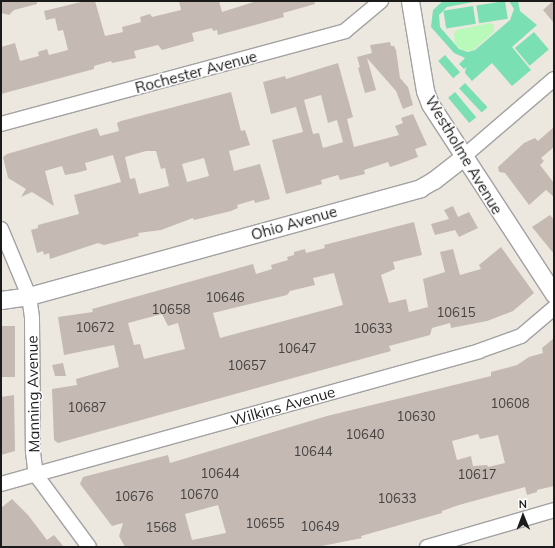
<!DOCTYPE html>
<html>
<head>
<meta charset="utf-8">
<style>
  body { margin:0 }
  #map { position:relative; width:555px; height:548px; overflow:hidden; background:#ede8df; font-family:Mulish,sans-serif }
  div>[style] { position:absolute }
  .park>* { inset:0; background:#b9fabb }
  .pitch>* { inset:0; background:#7adfb3; transform-origin:0 0 }
  .building>* { inset:0; background:#c4b9b3; transform-origin:0 0 }
  .roads { filter:drop-shadow(1px 0 #a2a2a2) drop-shadow(-1px 0 #a2a2a2) drop-shadow(0 1px #a2a2a2) drop-shadow(0 -1px #a2a2a2) }
  .minor>* { height:14px; margin:-7px; padding:0 7px; transform-origin:7px; border-radius:7px; background:#fff }
  .tertiary>* { height:17px; margin:-8.5px; padding:0 8.5px; transform-origin:8.5px; border-radius:8.5px; background:#fff }
  span { translate:-50% -50%; white-space:nowrap; text-align:center; line-height:1.15; -webkit-text-stroke:3px #fff; paint-order:stroke }
  .number-label { font-size:13px; color:#454241 }
  .number-label span { -webkit-text-stroke-width:0 }
  .street-label { font-size:15px; color:#1b1b1b }
  .frame { position:absolute; inset:0; border:2px solid #1b1b1b; pointer-events:none }
  .north { position:absolute; left:503px; top:496px; width:40px; height:40px; -webkit-text-stroke:3px #fff; paint-order:stroke; rotate:359deg; font-size:11px; font-weight:700; line-height:16px; text-align:center; color:#1b1b1b }
  .north::after { content:''; display:block; margin:auto; width:14px; height:18px; background:#1b1b1b; clip-path:polygon(50% 0,100% 100%,50% 72%,0 100%) }
</style>
</head>
<body>
<div id="map">
  <div class="park">
    <div style="clip-path:polygon(490px 23px,494px 25px,494px 32px,472px 51px,462px 50px,455px 44px,454px 35px,456px 30px)"></div>
  </div>
  <div class="pitch">
    <div style="clip-path:polygon(443px 1px,479px 1px,447px 7px,439px 15px,440px 27px,459px 49px,468px 52px,475px 50px,510px 20px,514px 9px,509px 1px,518px 1px,520px 11px,537px 25px,512px 47px,531px 70px,512px 86px,492px 63px,472px 81px,465px 73px,466px 67px,464px 69px,459px 64px,465px 58px,454px 53px,431px 27px,433px 10px)"></div>
    <div style="left:505px;top:1px;width:18px;height:29px;rotate:81deg"></div>
    <div style="left:473px;top:6px;width:18px;height:30px;rotate:81deg"></div>
    <div style="left:534px;top:32px;width:23px;height:25px;rotate:50deg"></div>
    <div style="left:445px;top:55px;width:23px;height:9px;rotate:49deg"></div>
    <div style="left:465px;top:83px;width:33px;height:8px;rotate:47deg"></div>
    <div style="left:455px;top:92px;width:33px;height:9px;rotate:50deg"></div>
  </div>
  <div class="building">
    <div style="clip-path:polygon(1px 1px,37px 1px,37px 4px,14px 10px,9px 15px,1px 13px)"></div>
    <div style="clip-path:polygon(85px 1px,95px 1px,105px 36px,123px 32px,122px 27px,141px 22px,140px 17px,150px 14px,152px 17px,181px 10px,179px 1px,219px 1px,222px 12px,257px 1px,314px 1px,315px 4px,283px 13px,284px 17px,218px 35px,217px 30px,213px 31px,212px 28px,192px 33px,194px 41px,162px 50px,158px 45px,134px 51px,136px 58px,112px 63px,111px 61px,94px 66px,94px 69px,1px 94px,1px 47px,15px 43px,20px 61px,39px 56px,38px 52px,47px 49px,49px 55px,68px 50px,63px 30px,58px 31px,55px 18px,46px 20px,44px 11px)"></div>
    <div style="clip-path:polygon(553px 1px,554px 1px,554px 23px,543px 10px)"></div>
    <div style="clip-path:polygon(390px 42px,391px 46px,394px 46px,396px 50px,400px 78px,408px 87px,413px 105px,403px 109px,396px 91px,367px 58px,376px 90px,365px 93px,358px 68px,360px 67px,357px 57px,372px 53px,370px 45px)"></div>
    <div style="clip-path:polygon(evenodd,338px 63px,353px 117px,347px 119px,354px 147px,399px 135px,395px 126px,403px 123px,401px 118px,413px 114px,427px 145px,415px 149px,418px 157px,402px 163px,390px 167px,388px 162px,364px 170px,365px 174px,340px 180px,338px 175px,321px 180px,322px 184px,286px 194px,272px 140px,303px 132px,296px 107px,271px 114px,263px 82px,285px 76px,286px 79px,338px 63px,321px 95px,328px 123px,337px 120px,343px 142px,323px 148px,319px 133px,313px 134px,304px 100px,321px 95px)"></div>
    <div style="clip-path:polygon(evenodd,231px 92px,241px 131px,245px 130px,250px 145px,229px 151px,234px 171px,260px 164px,270px 199px,255px 203px,254px 200px,237px 205px,238px 208px,231px 211px,194px 220px,193px 218px,161px 230px,138px 233px,139px 236px,104px 245px,98px 243px,50px 259px,49px 253px,44px 255px,43px 251px,37px 253px,31px 230px,38px 228px,38px 225px,79px 214px,74px 195px,121px 182px,113px 155px,85px 163px,87px 170px,76px 173px,65px 175px,62px 166px,45px 171px,54px 206px,32px 192px,21px 197px,26px 189px,8px 178px,3px 157px,7px 154px,97px 128px,100px 136px,119px 131px,117px 123px,121px 121px,231px 92px,146px 151px,156px 151px,161px 169px,165px 168px,169px 186px,139px 194px,135px 178px,130px 179px,125px 157px,146px 151px,231px 92px,204px 158px,209px 176px,187px 182px,182px 164px,204px 158px)"></div>
    <div style="clip-path:polygon(554px 127px,554px 147px,541px 158px,544px 161px,540px 165px,554px 183px,554px 197px,546px 190px,529px 205px,505px 173px,499px 172px,498px 167px,524px 143px,535px 138px,538px 141px)"></div>
    <div style="clip-path:polygon(453px 206px,458px 217px,469px 212px,478px 228px,459px 237px,455px 230px,435px 235px,431px 224px,449px 219px,444px 210px)"></div>
    <div style="clip-path:polygon(550px 215px,554px 220px,554px 254px,532px 227px)"></div>
    <div style="clip-path:polygon(evenodd,414px 222px,422px 255px,393px 262px,395px 269px,381px 275px,389px 303px,406px 299px,409px 312px,428px 307px,423px 279px,445px 272px,440px 252px,453px 249px,460px 275px,481px 269px,479px 265px,501px 247px,534px 293px,513px 311px,487px 321px,451px 328px,450px 323px,432px 328px,430px 335px,389px 346px,391px 351px,58px 443px,54px 440px,52px 389px,77px 385px,76px 379px,119px 367px,114px 345px,64px 355px,58px 317px,93px 312px,92px 309px,253px 264px,256px 274px,272px 269px,271px 265px,288px 260px,287px 257px,294px 255px,294px 252px,305px 249px,306px 253px,325px 248px,324px 245px,414px 222px,334px 273px,343px 305px,220px 338px,213px 313px,287px 295px,290px 291px,315px 285px,313px 278px,334px 273px,414px 222px,162px 314px,168px 326px,178px 323px,185px 349px,144px 359px,140px 344px,134px 345px,128px 323px,162px 314px)"></div>
    <div style="left:1px;top:326px;width:14px;height:51px"></div>
    <div style="clip-path:polygon(evenodd,554px 338px,554px 486px,537px 490px,537px 492px,527px 495px,525px 487px,459px 505px,442px 511px,442px 513px,361px 536px,362px 538px,317px 547px,125px 547px,119px 536px,123px 523px,112px 526px,80px 484px,83px 477px,168px 455px,170px 463px,327px 416px,491px 376px,491px 372px,517px 365px,529px 357px,543px 353px,542px 348px,554px 338px,478px 434px,480px 439px,498px 435px,505px 463px,488px 467px,487px 465px,473px 466px,471px 456px,457px 460px,452px 441px,478px 434px,554px 338px,218px 505px,226px 533px,192px 540px,185px 514px,218px 505px)"></div>
    <div style="clip-path:polygon(63px 363px,66px 376px,55px 376px,52px 365px)"></div>
    <div style="clip-path:polygon(14px 395px,15px 451px,1px 455px,1px 397px)"></div>
    <div style="clip-path:polygon(12px 499px,28px 515px,47px 540px,54px 535px,64px 547px,1px 547px,1px 508px)"></div>
  </div>
  <div class="roads">
    <div class="minor">
      <div style="left:1px;top:124px;width:356px;rotate:-15.1deg"></div>
      <div style="left:345px;top:31px;width:47px;rotate:-39.8deg"></div>
      <div style="left:463px;top:157px;width:120px;rotate:-40.6deg"></div>
      <div style="left:1px;top:229px;width:73px;rotate:67.3deg"></div>
      <div style="left:29px;top:296px;width:22px;rotate:82deg"></div>
      <div style="left:32px;top:318px;width:134px;rotate:89.6deg"></div>
      <div style="left:33px;top:452px;width:23px;rotate:83deg"></div>
      <div style="left:36px;top:475px;width:89px;rotate:53.6deg"></div>
      <div style="left:1px;top:484px;width:496px;rotate:-15.5deg"></div>
      <div style="left:479px;top:351px;width:45px;rotate:-19.7deg"></div>
      <div style="left:521px;top:336px;width:43px;rotate:-40.3deg"></div>
      <div style="left:427px;top:547px;width:132px;rotate:-16.2deg"></div>
    </div>
    <div class="tertiary">
      <div style="left:410px;top:1px;width:91px;rotate:80.5deg"></div>
      <div style="left:425px;top:91px;width:14px;rotate:69deg"></div>
      <div style="left:430px;top:104px;width:227px;rotate:56.9deg"></div>
      <div style="left:1px;top:300px;width:28px;rotate:-8deg"></div>
      <div style="left:29px;top:296px;width:406px;rotate:-15.4deg"></div>
      <div style="left:420px;top:188px;width:16px;rotate:-30deg"></div>
      <div style="left:434px;top:180px;width:37px;rotate:-38deg"></div>
    </div>
  </div>
  <div class="number-label">
    <span style="left:225px;top:297px">10646</span>
    <span style="left:171px;top:309px">10658</span>
    <span style="left:456px;top:312px">10615</span>
    <span style="left:95px;top:327px">10672</span>
    <span style="left:373px;top:328px">10633</span>
    <span style="left:297px;top:348px">10647</span>
    <span style="left:247px;top:365px">10657</span>
    <span style="left:510px;top:403px">10608</span>
    <span style="left:87px;top:407px">10687</span>
    <span style="left:416px;top:416px">10630</span>
    <span style="left:365px;top:434px">10640</span>
    <span style="left:313px;top:451px">10644</span>
    <span style="left:220px;top:473px">10644</span>
    <span style="left:477px;top:474px">10617</span>
    <span style="left:199px;top:494px">10670</span>
    <span style="left:134px;top:496px">10676</span>
    <span style="left:397px;top:498px">10633</span>
    <span style="left:265px;top:523px">10655</span>
    <span style="left:320px;top:526px">10649</span>
    <span style="left:161px;top:527px">1568</span>
  </div>
  <div class="street-label">
    <span style="left:196px;top:72px;rotate:-15deg">Rochester Avenue</span>
    <span style="left:464px;top:155px;rotate:59deg">Westholme Avenue</span>
    <span style="left:294px;top:223px;rotate:-16deg">Ohio Avenue</span>
    <span style="left:33px;top:394px;rotate:-91deg">Manning Avenue</span>
    <span style="left:283px;top:406px;rotate:-16deg">Wilkins Avenue</span>
  </div>
  <div class="frame"></div>
  <div class="north">N</div>
</div>
</body>
</html>
